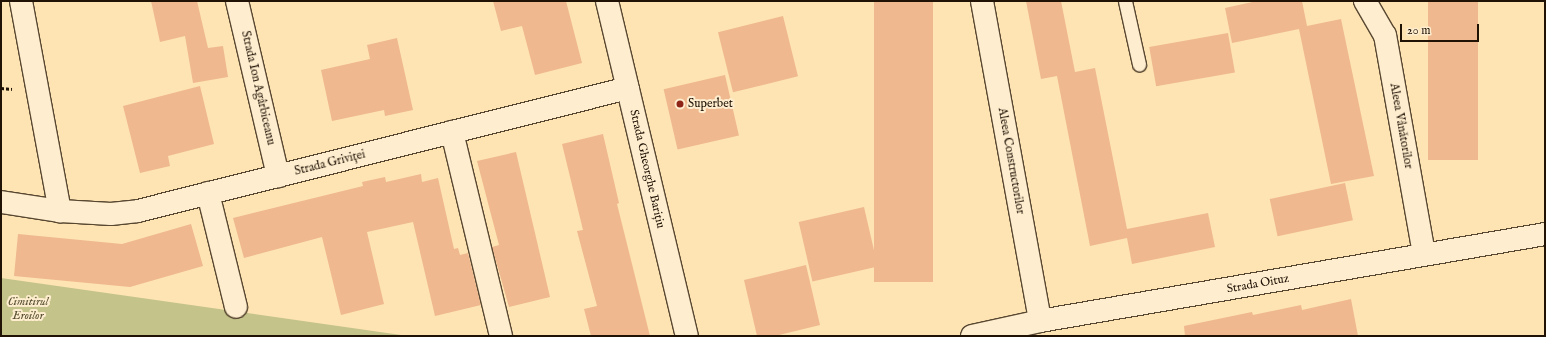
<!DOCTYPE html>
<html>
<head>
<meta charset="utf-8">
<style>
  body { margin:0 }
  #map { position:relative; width:1546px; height:337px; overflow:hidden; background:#fee4b3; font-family:"IM FELL English",serif }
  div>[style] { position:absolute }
  .green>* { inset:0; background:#c3c38a }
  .building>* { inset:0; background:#efb88e; transform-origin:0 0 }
  .path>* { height:2.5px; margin-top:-1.25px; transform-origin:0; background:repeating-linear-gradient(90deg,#201306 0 3px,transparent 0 5px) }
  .roads { filter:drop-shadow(1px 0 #584731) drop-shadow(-1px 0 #584731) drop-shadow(0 1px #584731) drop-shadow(0 -1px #584731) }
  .service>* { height:13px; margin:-6.5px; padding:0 6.5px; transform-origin:6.5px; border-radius:6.5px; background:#feedce }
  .minor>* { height:22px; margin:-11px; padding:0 11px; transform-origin:11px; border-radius:11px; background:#feedce }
  .tertiary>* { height:22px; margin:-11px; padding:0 11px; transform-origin:11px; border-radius:11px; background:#feedce }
  .dots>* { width:11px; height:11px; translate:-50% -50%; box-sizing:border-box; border:2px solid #feedce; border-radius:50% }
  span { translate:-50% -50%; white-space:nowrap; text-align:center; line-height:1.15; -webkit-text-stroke:4px #feedce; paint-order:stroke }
  .street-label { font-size:12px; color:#201306 }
  .poi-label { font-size:12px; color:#201306 }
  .left { translate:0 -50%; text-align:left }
  .park-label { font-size:12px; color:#595134; font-style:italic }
  .frame { position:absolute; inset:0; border:2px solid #201306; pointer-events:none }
  .scale { position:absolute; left:1400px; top:24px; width:79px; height:18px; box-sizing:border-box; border:2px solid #201306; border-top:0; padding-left:5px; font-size:12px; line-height:14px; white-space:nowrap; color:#201306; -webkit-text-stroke:3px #feedce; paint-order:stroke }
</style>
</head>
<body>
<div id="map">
  <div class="green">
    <div style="clip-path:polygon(1px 278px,408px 336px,1px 336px)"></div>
  </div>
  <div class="building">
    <div style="clip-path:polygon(151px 1px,197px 1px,208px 48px,223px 46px,228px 77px,193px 83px,185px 36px,160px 42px)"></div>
    <div style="clip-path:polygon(493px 1px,566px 1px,582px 63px,535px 75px,522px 26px,501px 31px)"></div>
    <div style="left:874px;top:1px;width:59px;height:281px"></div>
    <div style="clip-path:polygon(1026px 1px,1061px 1px,1075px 72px,1095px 68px,1127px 229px,1208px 213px,1215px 247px,1132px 264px,1127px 238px,1090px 246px,1057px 76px,1041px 79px)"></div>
    <div style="clip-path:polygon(1257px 1px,1302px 1px,1307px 26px,1341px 19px,1374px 176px,1331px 184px,1299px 29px,1232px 43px,1225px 8px)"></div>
    <div style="left:1428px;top:1px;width:50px;height:159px"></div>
    <div style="left:783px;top:16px;width:62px;height:67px;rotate:76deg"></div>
    <div style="left:1228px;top:33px;width:40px;height:80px;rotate:80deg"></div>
    <div style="clip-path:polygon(397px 38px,413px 110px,385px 116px,384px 110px,332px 121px,321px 70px,370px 59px,367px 45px)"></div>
    <div style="left:725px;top:75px;width:62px;height:63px;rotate:77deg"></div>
    <div style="clip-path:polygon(200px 86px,214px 144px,168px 156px,170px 166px,140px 173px,123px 106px)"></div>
    <div style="clip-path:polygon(603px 134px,619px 203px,617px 204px,650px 336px,591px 336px,584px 309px,597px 306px,577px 231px,583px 230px,562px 144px)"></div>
    <div style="clip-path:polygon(516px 152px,550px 297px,509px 307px,492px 247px,499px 245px,477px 161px)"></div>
    <div style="clip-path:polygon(421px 174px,422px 182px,438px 178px,454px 249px,458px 248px,460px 255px,468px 253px,481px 305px,435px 316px,413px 222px,367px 232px,384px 304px,341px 315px,322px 237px,244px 258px,233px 218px,363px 186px,362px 182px,385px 177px,386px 182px)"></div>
    <div style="left:1345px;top:183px;width:38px;height:77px;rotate:78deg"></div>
    <div style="left:864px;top:207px;width:61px;height:67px;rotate:77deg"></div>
    <div style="clip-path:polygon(191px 224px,203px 266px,130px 287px,14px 276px,18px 234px,122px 244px)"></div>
    <div style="clip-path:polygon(806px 265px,820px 325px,775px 336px,757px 336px,744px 280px)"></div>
    <div style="clip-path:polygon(1351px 299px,1358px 336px,1185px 336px,1184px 326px,1252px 312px,1253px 315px,1301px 305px,1302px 310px)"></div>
  </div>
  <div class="path">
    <div style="left:1px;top:88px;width:11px;rotate:5deg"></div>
  </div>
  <div class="roads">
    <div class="service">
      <div style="left:1125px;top:1px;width:65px;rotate:77.5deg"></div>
    </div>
    <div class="minor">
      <div style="left:21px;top:1px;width:214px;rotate:79.5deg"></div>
      <div style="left:237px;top:1px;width:180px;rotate:76.8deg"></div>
      <div style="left:982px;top:1px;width:325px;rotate:79.7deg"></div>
      <div style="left:1365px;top:1px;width:39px;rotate:60deg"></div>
      <div style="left:1385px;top:35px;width:223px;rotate:79.9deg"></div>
      <div style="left:452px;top:132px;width:210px;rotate:76.5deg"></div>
      <div style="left:208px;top:193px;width:117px;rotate:76.2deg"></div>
      <div style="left:1px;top:202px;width:60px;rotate:8.7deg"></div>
      <div style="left:60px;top:211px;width:51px;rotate:3.4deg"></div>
      <div style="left:111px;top:214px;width:27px;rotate:-6deg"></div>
      <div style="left:138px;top:211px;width:505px;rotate:-14.09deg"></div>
      <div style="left:972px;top:336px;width:70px;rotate:-12.4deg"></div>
      <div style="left:1040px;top:321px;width:512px;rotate:-9.77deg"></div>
    </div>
    <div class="tertiary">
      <div style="left:607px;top:1px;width:344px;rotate:76.6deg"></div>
    </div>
  </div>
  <div class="dots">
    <div style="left:680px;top:104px;background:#8f2418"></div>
  </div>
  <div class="street-label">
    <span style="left:258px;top:88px;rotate:77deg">Strada Ion Agârbiceanu</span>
    <span style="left:1401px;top:126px;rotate:80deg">Aleea Vânătorilor</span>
    <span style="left:1011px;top:161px;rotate:80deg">Aleea Constructorilor</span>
    <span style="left:330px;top:163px;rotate:-14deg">Strada Griviței</span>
    <span style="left:647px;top:169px;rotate:77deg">Strada Gheorghe Barițiu</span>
    <span style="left:1258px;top:284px;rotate:-10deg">Strada Oituz</span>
  </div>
  <div class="poi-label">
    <span class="left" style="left:688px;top:104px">Superbet</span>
  </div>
  <div class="park-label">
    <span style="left:28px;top:309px">Cimitirul<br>Eroilor</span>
  </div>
  <div class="frame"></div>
  <div class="scale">20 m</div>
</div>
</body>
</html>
